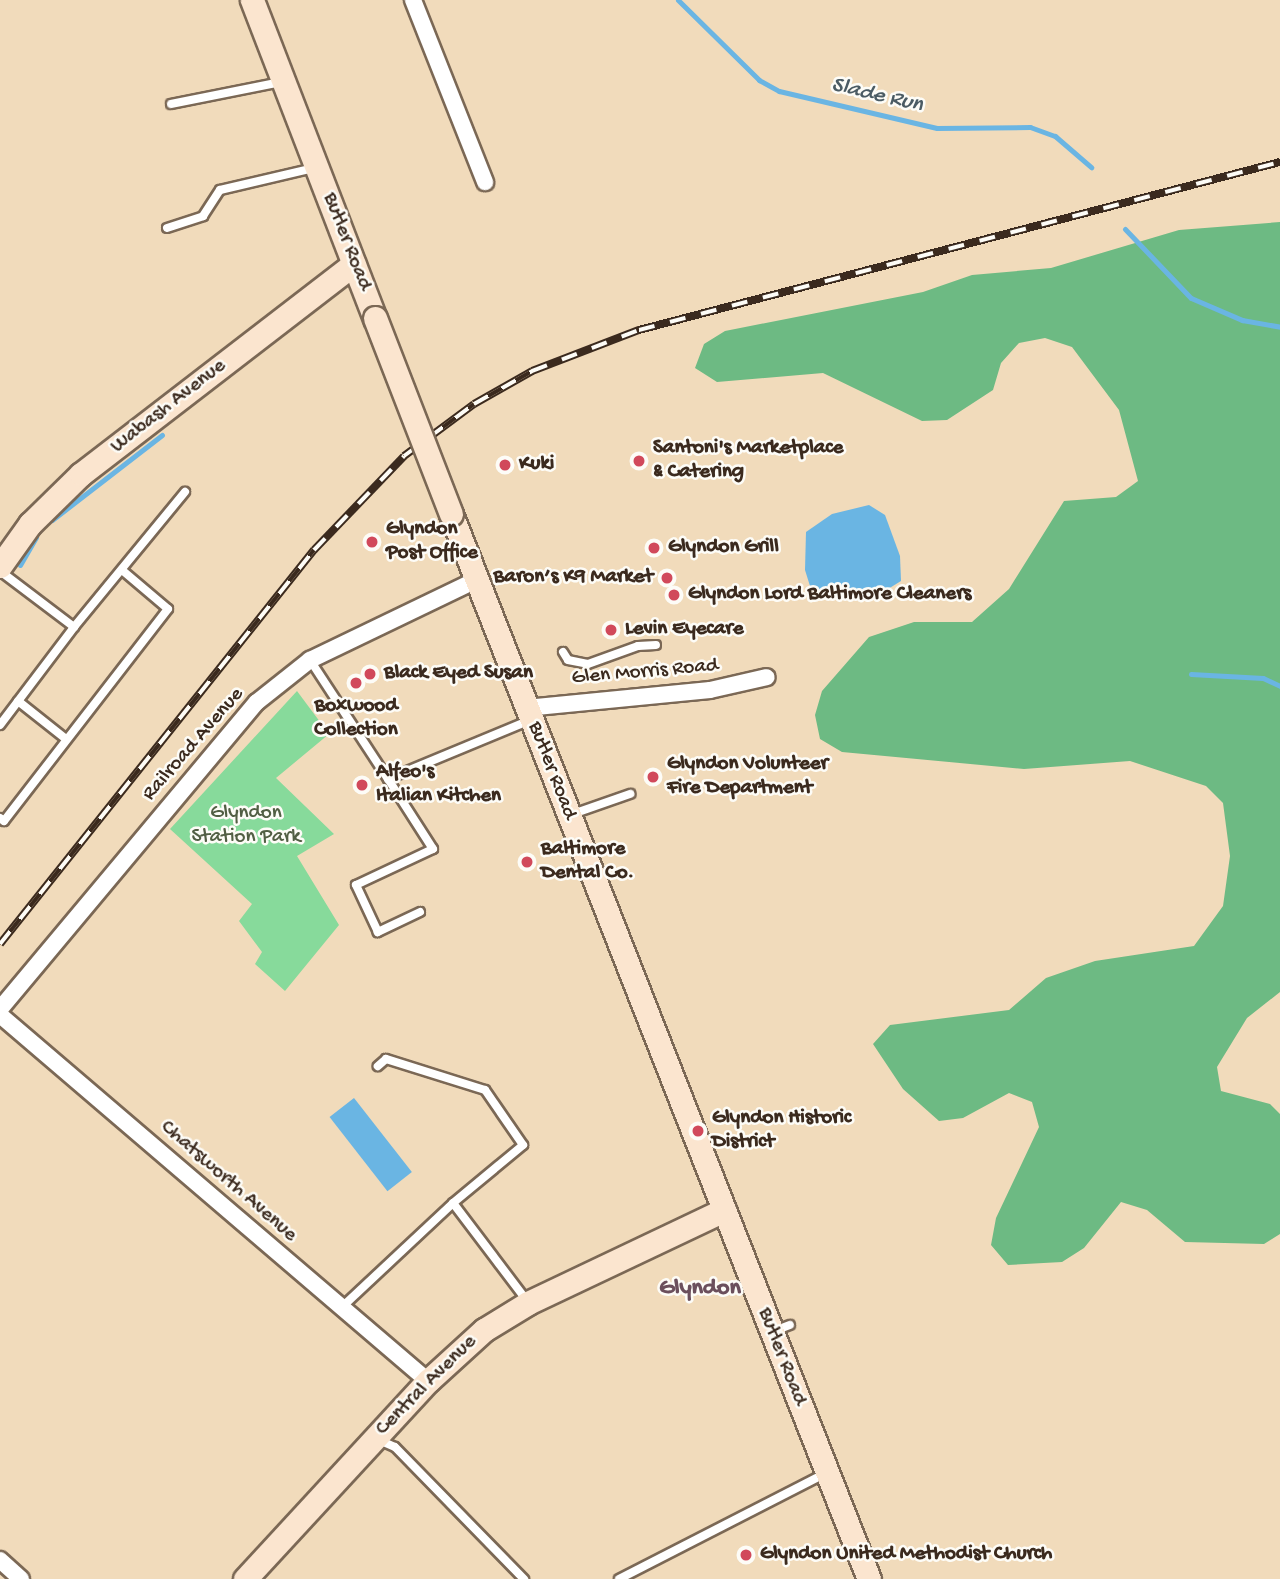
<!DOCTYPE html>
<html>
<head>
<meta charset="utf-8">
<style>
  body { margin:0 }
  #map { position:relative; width:1280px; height:1579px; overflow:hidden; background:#f1dbbb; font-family:"Gochi Hand",sans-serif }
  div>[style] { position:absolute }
  .green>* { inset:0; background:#87da9b }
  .forest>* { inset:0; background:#6dba83 }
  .water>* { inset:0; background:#6ab5e3; transform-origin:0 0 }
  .stream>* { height:5px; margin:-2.5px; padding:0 2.5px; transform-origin:2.5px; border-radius:2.5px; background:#6ab5e3 }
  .roads { filter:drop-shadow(2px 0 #7b6855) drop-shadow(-2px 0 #7b6855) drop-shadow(0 2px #7b6855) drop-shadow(0 -2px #7b6855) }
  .lane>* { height:8px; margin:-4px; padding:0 4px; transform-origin:4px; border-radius:4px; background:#fff }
  .street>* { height:16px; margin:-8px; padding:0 8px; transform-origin:8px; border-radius:8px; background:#fff }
  .secondary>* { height:23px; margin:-11.5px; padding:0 11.5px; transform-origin:11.5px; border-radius:11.5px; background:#fbe5cf }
  .rail>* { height:8px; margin-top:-4px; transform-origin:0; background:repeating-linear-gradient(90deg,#fdfcf7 0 16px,#3b2a1e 0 32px); box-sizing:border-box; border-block:2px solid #3b2a1e }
  .bridges { filter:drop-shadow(2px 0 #7b6855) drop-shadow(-2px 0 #7b6855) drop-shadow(0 2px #7b6855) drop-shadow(0 -2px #7b6855) }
  .secondary-bridge>* { height:23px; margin:-11.5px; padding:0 11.5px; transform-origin:11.5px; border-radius:11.5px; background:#fbe5cf }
  .dots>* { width:19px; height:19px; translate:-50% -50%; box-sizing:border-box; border:4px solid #fdfcf7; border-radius:50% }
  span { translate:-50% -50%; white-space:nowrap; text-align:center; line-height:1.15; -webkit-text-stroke:5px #fdfcf7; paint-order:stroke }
  .street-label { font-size:21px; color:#3b2a1e }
  .poi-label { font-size:21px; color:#3b2a1e; font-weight:700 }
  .left { translate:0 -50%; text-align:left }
  .right { translate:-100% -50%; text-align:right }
  .park-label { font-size:21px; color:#525f44 }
  .water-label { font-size:23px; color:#4b5b63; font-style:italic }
  .quarter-label { font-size:24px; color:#6b4f5c; font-weight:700 }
</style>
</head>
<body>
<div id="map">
  <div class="green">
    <div style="clip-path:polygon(297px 691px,329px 734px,276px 778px,334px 834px,297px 856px,339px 925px,285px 991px,255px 964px,262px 952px,239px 921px,252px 904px,170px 829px)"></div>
  </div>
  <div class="forest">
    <div style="clip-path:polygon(1280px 222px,1280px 992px,1247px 1018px,1217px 1067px,1221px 1091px,1270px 1104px,1280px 1114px,1280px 1234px,1264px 1244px,1185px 1242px,1147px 1210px,1121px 1202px,1084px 1248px,1062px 1262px,1008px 1265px,991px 1245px,996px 1218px,1039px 1127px,1032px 1102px,1009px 1093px,963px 1118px,939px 1121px,903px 1089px,873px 1044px,890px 1025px,1009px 1010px,1046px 978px,1095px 961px,1194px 946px,1223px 906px,1230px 856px,1223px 803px,1206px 786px,1130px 761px,1024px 769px,842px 752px,820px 739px,815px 715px,822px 691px,869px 637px,914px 622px,972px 622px,1009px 589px,1064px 501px,1116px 497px,1138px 481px,1119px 410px,1072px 347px,1045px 338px,1019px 343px,1001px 363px,993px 390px,947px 420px,922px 421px,823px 373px,717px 382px,695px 368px,704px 344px,725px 331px,923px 292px,972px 275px,1051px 268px,1179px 230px)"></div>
  </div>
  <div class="water">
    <div style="clip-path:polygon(869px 505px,885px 515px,900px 556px,901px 581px,875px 597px,851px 600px,819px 593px,810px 586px,805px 570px,806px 532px,832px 514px)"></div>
    <div style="left:354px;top:1098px;width:94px;height:31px;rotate:52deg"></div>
  </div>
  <div class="stream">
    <div style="left:678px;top:0;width:114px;rotate:44.6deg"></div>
    <div style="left:759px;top:80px;width:23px;rotate:29deg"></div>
    <div style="left:779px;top:91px;width:162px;rotate:13.2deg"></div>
    <div style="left:937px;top:128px;width:93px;rotate:-0.6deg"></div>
    <div style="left:1030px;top:127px;width:27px;rotate:20deg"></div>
    <div style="left:1055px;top:136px;width:48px;rotate:40.7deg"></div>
    <div style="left:1125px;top:229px;width:95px;rotate:46.3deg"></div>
    <div style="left:1191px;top:298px;width:56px;rotate:23.3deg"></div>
    <div style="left:1242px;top:320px;width:39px;rotate:10deg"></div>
    <div style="left:52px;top:520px;width:139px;rotate:-37.7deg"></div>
    <div style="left:20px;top:565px;width:32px;rotate:-60deg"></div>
    <div style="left:1191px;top:674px;width:72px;rotate:3.2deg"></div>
    <div style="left:1263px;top:678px;width:19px;rotate:25deg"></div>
  </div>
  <div class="roads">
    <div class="lane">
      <div style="left:171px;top:104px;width:112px;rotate:-11.3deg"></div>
      <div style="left:167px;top:228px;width:38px;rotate:-18deg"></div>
      <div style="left:203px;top:216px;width:31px;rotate:-57deg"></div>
      <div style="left:220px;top:190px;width:97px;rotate:-13.2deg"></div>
      <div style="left:0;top:571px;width:93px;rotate:37.1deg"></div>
      <div style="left:74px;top:627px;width:175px;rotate:-50.6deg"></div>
      <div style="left:563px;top:652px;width:9px;rotate:58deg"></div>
      <div style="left:568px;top:660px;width:20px;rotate:11deg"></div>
      <div style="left:588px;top:664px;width:53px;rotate:-19.8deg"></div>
      <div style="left:638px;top:646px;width:18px;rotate:-3deg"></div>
      <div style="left:310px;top:660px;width:142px;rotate:56.8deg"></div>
      <div style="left:18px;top:701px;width:61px;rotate:38.4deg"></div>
      <div style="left:0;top:725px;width:123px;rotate:-52.9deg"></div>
      <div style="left:570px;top:815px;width:64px;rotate:-19.3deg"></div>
      <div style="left:0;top:818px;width:5px;rotate:37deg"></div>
      <div style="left:4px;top:821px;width:268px;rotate:-52.3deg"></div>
      <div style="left:168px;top:609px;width:60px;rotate:-139.7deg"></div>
      <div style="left:420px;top:912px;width:47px;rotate:154.5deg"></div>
      <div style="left:378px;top:932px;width:52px;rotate:-115.1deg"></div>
      <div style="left:356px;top:885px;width:85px;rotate:-25.1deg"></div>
      <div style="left:433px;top:849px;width:83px;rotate:-122.7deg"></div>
      <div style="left:388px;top:779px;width:152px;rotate:-22.5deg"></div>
      <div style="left:453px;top:1203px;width:123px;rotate:52.9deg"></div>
      <div style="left:342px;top:1307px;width:152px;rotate:-43.1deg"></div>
      <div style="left:453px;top:1203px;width:91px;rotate:-39.6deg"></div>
      <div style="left:523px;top:1145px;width:67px;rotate:-124.6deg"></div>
      <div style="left:485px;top:1090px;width:104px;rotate:-162.6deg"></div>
      <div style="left:386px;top:1059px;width:11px;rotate:139deg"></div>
      <div style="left:774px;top:1331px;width:17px;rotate:-21deg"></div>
      <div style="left:379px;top:1440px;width:17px;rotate:24deg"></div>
      <div style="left:395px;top:1447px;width:185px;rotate:45.7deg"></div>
      <div style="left:619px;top:1579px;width:230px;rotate:-27.1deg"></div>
    </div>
    <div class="street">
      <div style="left:413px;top:0;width:196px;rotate:68.4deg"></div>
      <div style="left:526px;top:708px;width:185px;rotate:-5.6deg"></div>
      <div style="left:710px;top:690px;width:58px;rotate:-12.8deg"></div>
      <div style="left:0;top:1009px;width:400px;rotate:-50.1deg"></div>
      <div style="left:257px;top:702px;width:68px;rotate:-38.4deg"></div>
      <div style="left:310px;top:660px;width:184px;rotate:-25.7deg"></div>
      <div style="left:0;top:1015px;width:563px;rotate:40.54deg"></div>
      <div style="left:0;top:1560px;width:28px;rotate:42deg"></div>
    </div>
    <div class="secondary">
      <div style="left:252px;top:0;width:341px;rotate:68.9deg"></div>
      <div style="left:451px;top:514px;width:1144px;rotate:68.57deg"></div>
      <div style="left:0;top:566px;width:52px;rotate:-54.5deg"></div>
      <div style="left:30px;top:524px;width:71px;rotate:-44.4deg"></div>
      <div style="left:81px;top:474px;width:344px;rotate:-37.6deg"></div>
      <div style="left:245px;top:1579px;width:270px;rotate:-47.3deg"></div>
      <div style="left:428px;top:1381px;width:76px;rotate:-42.3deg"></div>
      <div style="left:484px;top:1330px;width:52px;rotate:-31.5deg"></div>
      <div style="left:528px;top:1303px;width:217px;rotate:-25.4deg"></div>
    </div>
  </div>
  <div class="rail">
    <div style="left:0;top:944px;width:504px;rotate:-51.45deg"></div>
    <div style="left:314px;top:550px;width:130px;rotate:-46.2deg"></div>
    <div style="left:404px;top:456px;width:87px;rotate:-36.6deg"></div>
    <div style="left:474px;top:404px;width:67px;rotate:-29.6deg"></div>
    <div style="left:532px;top:371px;width:115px;rotate:-21deg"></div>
    <div style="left:639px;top:330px;width:663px;rotate:-14.69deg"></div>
  </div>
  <div class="bridges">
    <div class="secondary-bridge">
      <div style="left:375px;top:318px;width:210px;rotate:68.8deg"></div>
    </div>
  </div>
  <div class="dots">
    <div style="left:639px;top:461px;background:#d1495b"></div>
    <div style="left:505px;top:465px;background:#d1495b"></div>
    <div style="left:372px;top:542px;background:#d1495b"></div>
    <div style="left:654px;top:548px;background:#d1495b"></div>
    <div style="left:667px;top:578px;background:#d1495b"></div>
    <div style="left:674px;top:595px;background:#d1495b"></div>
    <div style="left:611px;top:630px;background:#d1495b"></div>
    <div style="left:370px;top:674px;background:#d1495b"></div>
    <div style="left:356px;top:683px;background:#d1495b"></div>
    <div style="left:653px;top:777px;background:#d1495b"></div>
    <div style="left:362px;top:785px;background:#d1495b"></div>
    <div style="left:527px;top:862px;background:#d1495b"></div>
    <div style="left:698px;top:1131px;background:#d1495b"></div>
    <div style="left:746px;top:1555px;background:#d1495b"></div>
  </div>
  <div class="street-label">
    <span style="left:346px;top:242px;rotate:69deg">Butler Road</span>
    <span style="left:169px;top:407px;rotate:-38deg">Wabash Avenue</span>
    <span style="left:645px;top:673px;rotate:-5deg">Glen Morris Road</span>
    <span style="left:194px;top:745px;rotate:-49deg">Railroad Avenue</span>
    <span style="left:551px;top:771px;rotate:69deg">Butler Road</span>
    <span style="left:228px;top:1182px;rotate:41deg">Chatsworth Avenue</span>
    <span style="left:781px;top:1357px;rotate:69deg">Butler Road</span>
    <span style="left:427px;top:1386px;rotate:-45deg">Central Avenue</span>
  </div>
  <div class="poi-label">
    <span class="left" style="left:653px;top:461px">Santoni's Marketplace<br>&amp; Catering</span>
    <span class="left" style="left:519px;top:465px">Kuki</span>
    <span class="left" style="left:386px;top:542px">Glyndon<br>Post Office</span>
    <span class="left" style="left:668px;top:548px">Glyndon Grill</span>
    <span class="right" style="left:653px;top:578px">Baron’s K9 Market</span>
    <span class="left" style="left:688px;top:595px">Glyndon Lord Baltimore Cleaners</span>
    <span class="left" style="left:625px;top:630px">Levin Eyecare</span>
    <span class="left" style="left:384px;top:674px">Black Eyed Susan</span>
    <span style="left:356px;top:719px">Boxwood<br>Collection</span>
    <span class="left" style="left:667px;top:777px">Glyndon Volunteer<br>Fire Department</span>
    <span class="left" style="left:376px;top:785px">Alfeo's<br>Italian Kitchen</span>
    <span class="left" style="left:541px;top:862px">Baltimore<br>Dental Co.</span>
    <span class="left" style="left:712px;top:1131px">Glyndon Historic<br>District</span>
    <span class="left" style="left:760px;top:1555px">Glyndon United Methodist Church</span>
  </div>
  <div class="park-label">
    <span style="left:246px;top:826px">Glyndon<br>Station Park</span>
  </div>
  <div class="water-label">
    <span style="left:877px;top:96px;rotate:13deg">Slade Run</span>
  </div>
  <div class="quarter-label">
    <span style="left:700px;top:1289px">Glyndon</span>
  </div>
</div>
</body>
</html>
